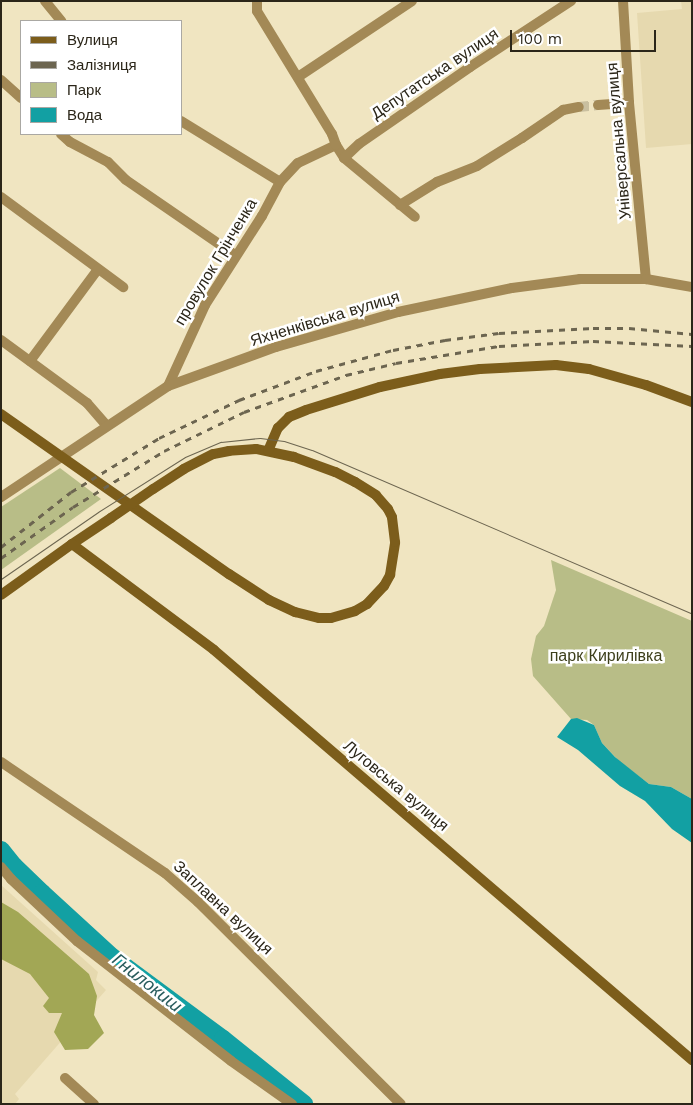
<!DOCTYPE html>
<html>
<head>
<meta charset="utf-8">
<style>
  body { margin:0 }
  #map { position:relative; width:693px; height:1105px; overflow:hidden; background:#f0e5c1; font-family:"Work Sans",sans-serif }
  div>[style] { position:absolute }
  .built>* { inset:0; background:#e6d9af }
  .green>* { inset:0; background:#b8bd87 }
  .forest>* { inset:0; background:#a2a755 }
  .water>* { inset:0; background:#12a0a3 }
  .river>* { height:18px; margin:-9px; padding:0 9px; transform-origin:9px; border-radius:9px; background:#12a0a3 }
  .street-tunnel>* { height:10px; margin-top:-5px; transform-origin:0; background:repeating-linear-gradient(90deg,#c9bf9f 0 10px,transparent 0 15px) }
  .street>* { height:10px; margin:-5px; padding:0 5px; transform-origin:5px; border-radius:5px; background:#a38956 }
  .secondary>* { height:10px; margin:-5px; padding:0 5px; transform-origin:5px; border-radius:5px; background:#7c5d1b }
  .tram>* { height:1px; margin:-0.5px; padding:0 0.5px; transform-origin:0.5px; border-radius:0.5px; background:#6c6550 }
  .rail>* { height:3px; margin-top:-1.5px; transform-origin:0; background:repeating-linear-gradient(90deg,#6c6550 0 6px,transparent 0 12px) }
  span { translate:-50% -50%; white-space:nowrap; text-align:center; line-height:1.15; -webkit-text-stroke:5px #fff; paint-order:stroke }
  .street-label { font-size:16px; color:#2b2619 }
  .park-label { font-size:16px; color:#3d3f1b }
  .water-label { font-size:18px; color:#295c5d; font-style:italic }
  .frame { position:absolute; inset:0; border:2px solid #2b2619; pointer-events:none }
  .legend { position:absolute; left:20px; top:20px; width:162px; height:115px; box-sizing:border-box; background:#fff; border:1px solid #aaa8a3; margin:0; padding:6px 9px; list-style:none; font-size:15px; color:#2b2619 }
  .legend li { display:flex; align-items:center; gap:10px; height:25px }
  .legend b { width:25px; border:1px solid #aaa8a3 }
  .scale { position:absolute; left:510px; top:30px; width:146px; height:22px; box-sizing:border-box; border:2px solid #2b2619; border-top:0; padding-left:6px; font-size:15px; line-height:18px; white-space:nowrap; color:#2b2619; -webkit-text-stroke:4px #fff; paint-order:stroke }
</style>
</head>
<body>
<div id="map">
  <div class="built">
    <div style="clip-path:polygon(681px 1px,692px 1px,692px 144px,646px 148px,637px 13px,682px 9px)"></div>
    <div style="clip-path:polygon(1px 885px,98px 972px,96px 980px,106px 990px,15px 1094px,19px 1099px,15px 1104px,1px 1104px)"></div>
  </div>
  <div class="green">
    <div style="clip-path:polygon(60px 468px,101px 499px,1px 570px,1px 507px)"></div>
    <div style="clip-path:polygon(551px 560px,692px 621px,692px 799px,671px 787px,649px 784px,619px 761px,602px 743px,594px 725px,587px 720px,571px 719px,533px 676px,531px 659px,536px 636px,544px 626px,556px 590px)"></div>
  </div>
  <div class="forest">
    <div style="clip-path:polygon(1px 902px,18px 912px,89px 974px,97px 996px,94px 1015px,104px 1033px,88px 1049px,65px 1050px,54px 1032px,62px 1013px,49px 1013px,43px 1006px,49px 998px,30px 974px,1px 959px)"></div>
  </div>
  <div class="water">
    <div style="clip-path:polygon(577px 718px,594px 725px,602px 743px,615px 757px,649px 784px,671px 787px,692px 799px,692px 843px,672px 829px,645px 801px,620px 786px,578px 750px,557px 737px,571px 719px)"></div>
  </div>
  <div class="river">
    <div style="left:1px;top:850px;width:21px;rotate:51deg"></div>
    <div style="left:14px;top:866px;width:39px;rotate:44deg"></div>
    <div style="left:42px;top:893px;width:95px;rotate:42.4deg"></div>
    <div style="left:112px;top:957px;width:138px;rotate:36.5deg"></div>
    <div style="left:223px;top:1039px;width:104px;rotate:38.7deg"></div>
  </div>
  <div class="street-tunnel">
    <div style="left:579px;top:107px;width:19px;rotate:-6deg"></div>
  </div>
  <div class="street">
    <div style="left:45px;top:1px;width:26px;rotate:51deg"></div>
    <div style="left:623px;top:1px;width:102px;rotate:86.6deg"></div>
    <div style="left:629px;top:103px;width:177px;rotate:84.5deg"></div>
    <div style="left:298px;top:77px;width:137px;rotate:-33.7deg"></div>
    <div style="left:1px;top:80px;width:27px;rotate:42deg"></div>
    <div style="left:598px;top:105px;width:31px;rotate:-4deg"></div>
    <div style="left:181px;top:121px;width:116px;rotate:31.6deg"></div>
    <div style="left:61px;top:134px;width:12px;rotate:42deg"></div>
    <div style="left:70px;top:142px;width:43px;rotate:27.8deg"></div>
    <div style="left:108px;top:162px;width:25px;rotate:45deg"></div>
    <div style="left:126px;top:180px;width:132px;rotate:34.5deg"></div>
    <div style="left:336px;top:145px;width:15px;rotate:58deg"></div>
    <div style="left:344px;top:158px;width:92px;rotate:39.7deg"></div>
    <div style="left:344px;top:158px;width:21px;rotate:-43deg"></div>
    <div style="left:359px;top:144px;width:135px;rotate:-34.7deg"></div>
    <div style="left:470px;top:67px;width:121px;rotate:-33.2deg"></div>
    <div style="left:1px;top:197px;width:152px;rotate:36.4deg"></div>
    <div style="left:400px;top:205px;width:44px;rotate:-31.9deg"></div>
    <div style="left:437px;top:182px;width:43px;rotate:-21.8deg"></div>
    <div style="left:477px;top:166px;width:53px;rotate:-31.9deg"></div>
    <div style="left:522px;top:138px;width:50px;rotate:-34.3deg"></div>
    <div style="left:563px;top:110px;width:16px;rotate:-11deg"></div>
    <div style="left:1px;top:340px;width:107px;rotate:36.2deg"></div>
    <div style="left:87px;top:403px;width:30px;rotate:49deg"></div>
    <div style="left:30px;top:361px;width:114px;rotate:-53.5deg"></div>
    <div style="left:168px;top:386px;width:89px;rotate:-65.4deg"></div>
    <div style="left:205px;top:305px;width:106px;rotate:-57.4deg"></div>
    <div style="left:262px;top:216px;width:38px;rotate:-62deg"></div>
    <div style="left:280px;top:182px;width:26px;rotate:-47deg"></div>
    <div style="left:298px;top:163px;width:42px;rotate:-25.3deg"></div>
    <div style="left:336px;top:145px;width:12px;rotate:-110deg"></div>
    <div style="left:332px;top:134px;width:144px;rotate:-121.4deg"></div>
    <div style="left:257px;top:11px;width:10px;rotate:-90deg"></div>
    <div style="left:1px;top:497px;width:201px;rotate:-33.6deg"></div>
    <div style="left:168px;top:386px;width:115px;rotate:-19.9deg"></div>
    <div style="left:276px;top:347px;width:127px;rotate:-16deg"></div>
    <div style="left:398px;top:312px;width:116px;rotate:-11.9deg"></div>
    <div style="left:512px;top:288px;width:69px;rotate:-7.5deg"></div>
    <div style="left:580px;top:279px;width:66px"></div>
    <div style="left:646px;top:279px;width:47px;rotate:9.9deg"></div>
    <div style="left:1px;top:762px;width:198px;rotate:34.1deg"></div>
    <div style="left:165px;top:873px;width:44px;rotate:41.3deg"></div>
    <div style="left:198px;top:902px;width:286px;rotate:44.9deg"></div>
    <div style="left:1px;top:867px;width:16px;rotate:50deg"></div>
    <div style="left:11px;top:879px;width:91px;rotate:43.2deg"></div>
    <div style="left:77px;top:941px;width:195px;rotate:37.9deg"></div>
    <div style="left:231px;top:1061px;width:75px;rotate:35.2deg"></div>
    <div style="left:65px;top:1078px;width:39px;rotate:42deg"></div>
  </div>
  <div class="secondary">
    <div style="left:1px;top:414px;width:279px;rotate:35.1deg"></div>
    <div style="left:229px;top:574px;width:48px;rotate:33deg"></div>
    <div style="left:269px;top:600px;width:29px;rotate:25deg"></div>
    <div style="left:295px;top:612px;width:25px;rotate:14deg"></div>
    <div style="left:319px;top:618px;width:12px"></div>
    <div style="left:331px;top:618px;width:25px;rotate:-16deg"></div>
    <div style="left:355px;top:611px;width:14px;rotate:-30deg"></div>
    <div style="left:367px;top:604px;width:25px;rotate:-47deg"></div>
    <div style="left:384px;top:586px;width:13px;rotate:-61deg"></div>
    <div style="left:390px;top:575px;width:33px;rotate:-81deg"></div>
    <div style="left:395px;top:542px;width:25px;rotate:-97deg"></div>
    <div style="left:392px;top:517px;width:9px;rotate:-117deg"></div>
    <div style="left:388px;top:509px;width:18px;rotate:-131deg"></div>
    <div style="left:376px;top:495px;width:25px;rotate:-148deg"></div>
    <div style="left:355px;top:482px;width:22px;rotate:-153deg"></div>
    <div style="left:335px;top:472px;width:44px;rotate:-159.9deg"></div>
    <div style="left:294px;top:457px;width:39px;rotate:-168deg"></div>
    <div style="left:256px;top:449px;width:27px;rotate:176deg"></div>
    <div style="left:229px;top:451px;width:16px;rotate:169deg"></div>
    <div style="left:213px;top:454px;width:33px;rotate:153deg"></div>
    <div style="left:184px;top:469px;width:37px;rotate:147deg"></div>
    <div style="left:153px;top:489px;width:51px;rotate:145.4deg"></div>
    <div style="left:111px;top:518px;width:47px;rotate:146.3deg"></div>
    <div style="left:72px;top:544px;width:87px;rotate:144.3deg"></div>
    <div style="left:268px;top:451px;width:25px;rotate:-67deg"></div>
    <div style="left:278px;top:428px;width:16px;rotate:-45deg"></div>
    <div style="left:289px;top:417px;width:18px;rotate:-22deg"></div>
    <div style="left:306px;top:410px;width:77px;rotate:-17.3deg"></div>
    <div style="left:380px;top:387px;width:61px;rotate:-12.2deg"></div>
    <div style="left:440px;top:374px;width:40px;rotate:-7.1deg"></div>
    <div style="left:480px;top:369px;width:76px;rotate:-3deg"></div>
    <div style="left:556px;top:365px;width:33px;rotate:7deg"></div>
    <div style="left:589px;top:369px;width:59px;rotate:15.7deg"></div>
    <div style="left:646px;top:385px;width:49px;rotate:20.3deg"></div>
    <div style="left:72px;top:544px;width:177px;rotate:36.7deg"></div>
    <div style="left:214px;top:650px;width:630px;rotate:40.62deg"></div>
  </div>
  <div class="tram">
    <div style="left:1px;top:579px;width:118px;rotate:-34.6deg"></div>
    <div style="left:98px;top:512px;width:103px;rotate:-32.3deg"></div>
    <div style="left:185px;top:457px;width:39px;rotate:-23deg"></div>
    <div style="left:221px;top:442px;width:39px;rotate:-6deg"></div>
    <div style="left:260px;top:438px;width:24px;rotate:7deg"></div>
    <div style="left:284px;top:441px;width:29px;rotate:18deg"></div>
    <div style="left:312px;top:450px;width:414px;rotate:23.3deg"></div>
  </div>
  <div class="rail">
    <div style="left:1px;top:547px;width:89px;rotate:-38.2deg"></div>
    <div style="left:71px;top:492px;width:103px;rotate:-31.5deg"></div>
    <div style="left:159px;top:438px;width:89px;rotate:-25.4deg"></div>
    <div style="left:239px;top:400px;width:82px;rotate:-20.6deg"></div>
    <div style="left:316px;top:371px;width:80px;rotate:-15.3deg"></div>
    <div style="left:393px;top:350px;width:53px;rotate:-10.9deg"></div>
    <div style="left:445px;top:340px;width:54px;rotate:-7.4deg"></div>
    <div style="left:499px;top:333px;width:94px;rotate:-3deg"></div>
    <div style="left:593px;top:328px;width:36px"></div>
    <div style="left:629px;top:328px;width:63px;rotate:5.4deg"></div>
    <div style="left:1px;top:558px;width:88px;rotate:-35.3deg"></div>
    <div style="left:73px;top:507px;width:107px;rotate:-31.6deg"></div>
    <div style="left:164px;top:451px;width:89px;rotate:-26deg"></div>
    <div style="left:244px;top:412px;width:109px;rotate:-19.9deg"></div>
    <div style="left:346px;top:375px;width:51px;rotate:-13.5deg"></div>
    <div style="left:396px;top:363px;width:104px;rotate:-9.4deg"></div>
    <div style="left:499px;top:346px;width:94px;rotate:-3deg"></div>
    <div style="left:593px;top:341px;width:99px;rotate:2.9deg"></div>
  </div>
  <div class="street-label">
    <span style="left:435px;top:74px;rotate:-34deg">Депутатська вулиця</span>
    <span style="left:619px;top:141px;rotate:-95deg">Універсальна вулиця</span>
    <span style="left:216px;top:262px;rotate:-59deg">провулок Грінченка</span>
    <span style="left:325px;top:319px;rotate:-17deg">Яхненківська вулиця</span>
    <span style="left:396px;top:786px;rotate:40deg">Луговська вулиця</span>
    <span style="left:223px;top:908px;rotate:43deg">Заплавна вулиця</span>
  </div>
  <div class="park-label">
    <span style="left:606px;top:656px">парк Кирилівка</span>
  </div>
  <div class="water-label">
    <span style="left:147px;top:983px;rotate:38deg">Гнилокиш</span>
  </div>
  <div class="frame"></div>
  <ul class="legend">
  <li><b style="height:6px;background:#7c5d1b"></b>Вулиця</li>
  <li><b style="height:6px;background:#6c6550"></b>Залізниця</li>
  <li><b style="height:14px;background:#b8bd87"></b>Парк</li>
  <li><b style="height:14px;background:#12a0a3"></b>Вода</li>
  </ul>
  <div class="scale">100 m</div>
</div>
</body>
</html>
